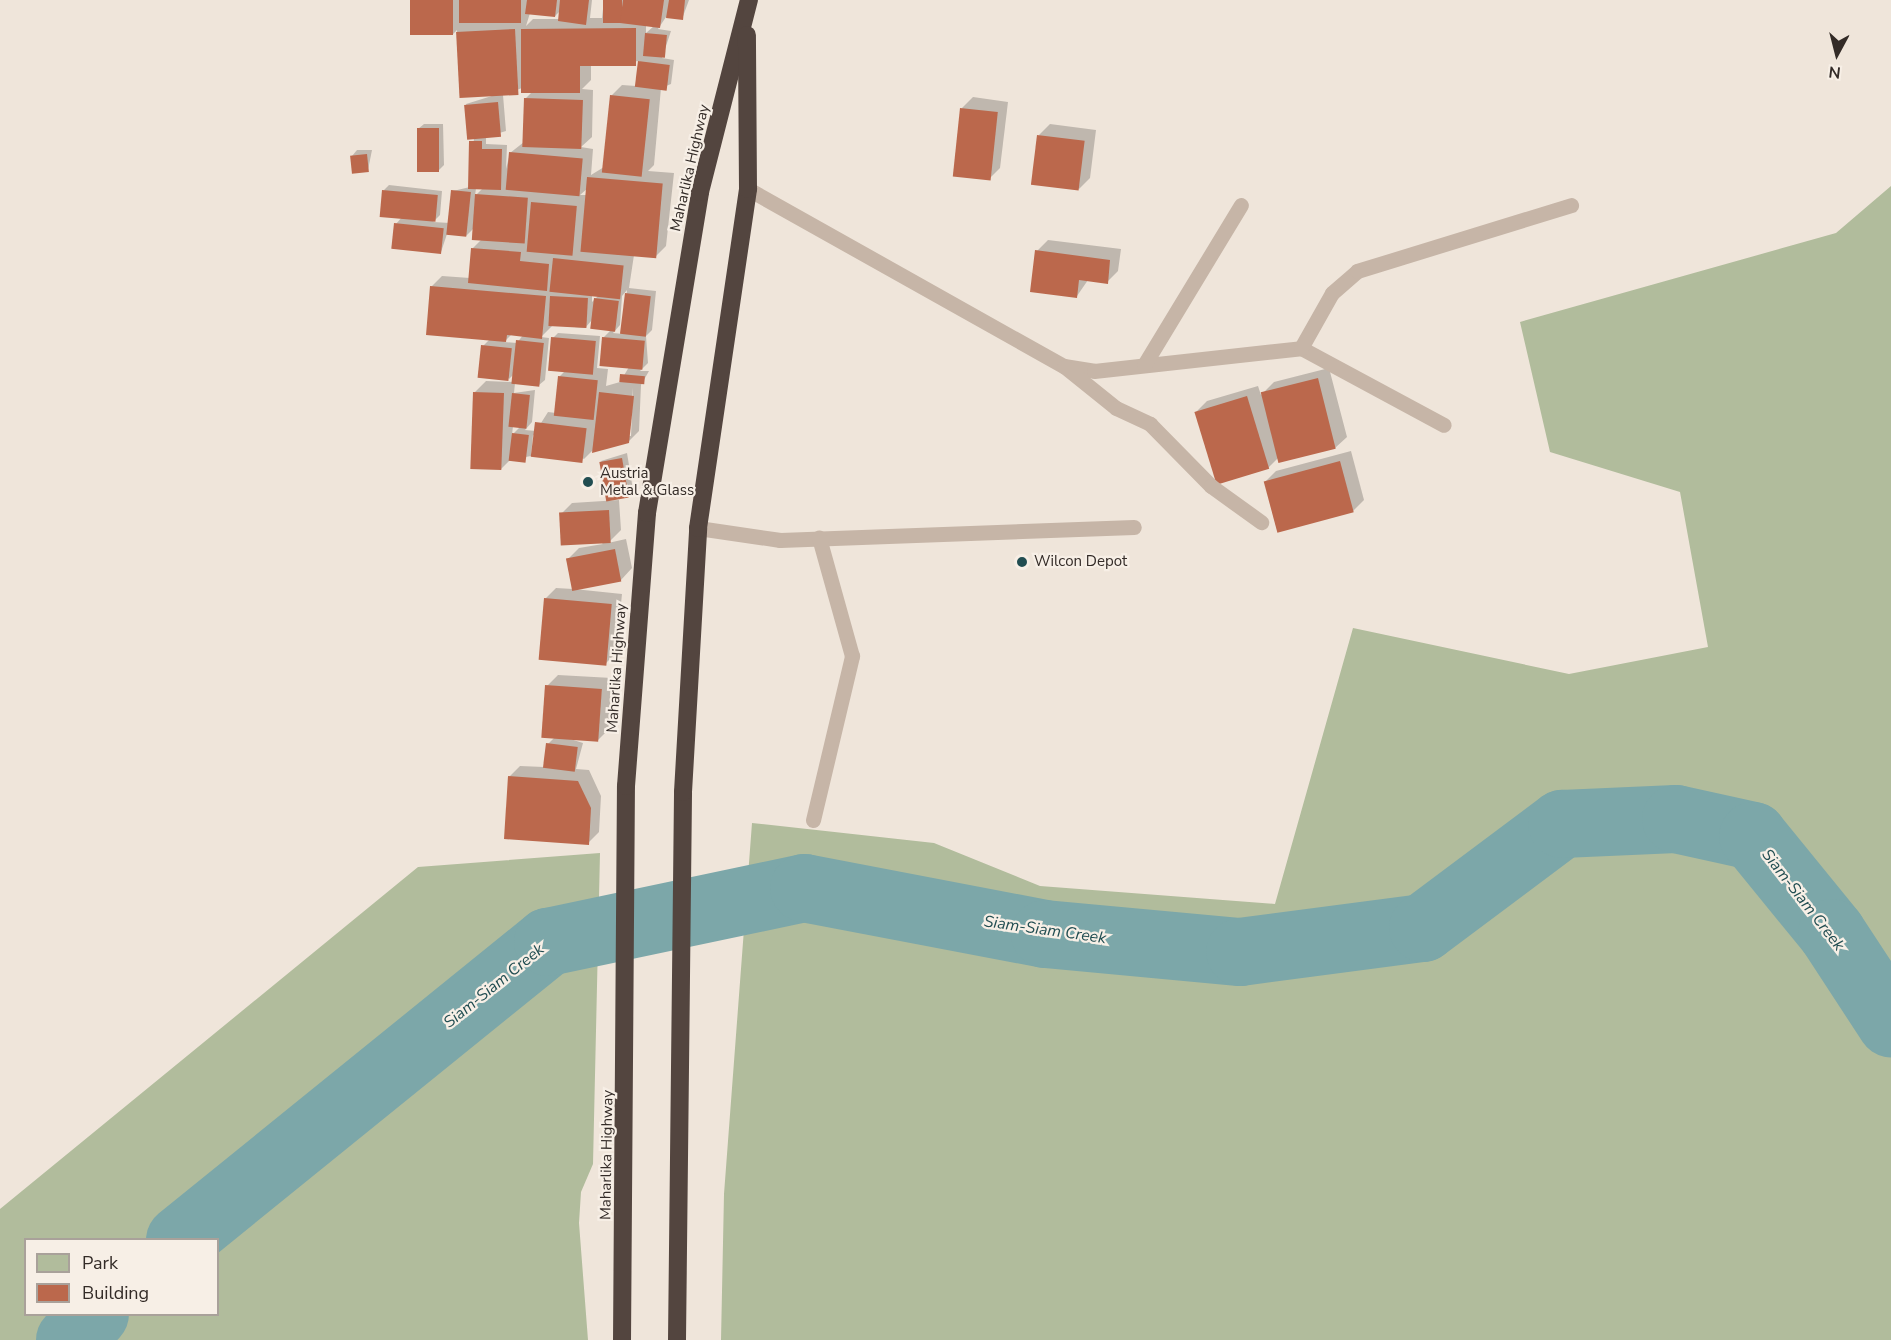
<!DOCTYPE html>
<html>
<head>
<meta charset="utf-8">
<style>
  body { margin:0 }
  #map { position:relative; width:1891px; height:1340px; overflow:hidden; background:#efe5da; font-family:"Nunito Sans",sans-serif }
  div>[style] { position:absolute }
  .green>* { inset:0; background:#b1bc9c }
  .shadow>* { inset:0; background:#0003 }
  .river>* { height:68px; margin:-34px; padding:0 34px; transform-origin:34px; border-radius:34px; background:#7ca7a9 }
  .building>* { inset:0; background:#bb684c; transform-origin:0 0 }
  .lane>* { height:15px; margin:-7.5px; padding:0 7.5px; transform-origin:7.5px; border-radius:7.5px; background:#c6b5a7 }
  .highway>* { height:18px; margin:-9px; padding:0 9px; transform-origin:9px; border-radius:9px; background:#53453f }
  .dots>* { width:16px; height:16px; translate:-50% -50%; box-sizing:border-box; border:3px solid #f7efe6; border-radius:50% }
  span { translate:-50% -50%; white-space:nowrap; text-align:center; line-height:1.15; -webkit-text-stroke:4.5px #f7efe6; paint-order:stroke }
  .street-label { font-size:15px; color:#332b27 }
  .poi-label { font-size:15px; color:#332b27 }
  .left { translate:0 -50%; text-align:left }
  .water-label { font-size:16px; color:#214d51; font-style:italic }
  .legend { position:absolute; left:24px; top:1238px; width:195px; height:78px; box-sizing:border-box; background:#f7efe6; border:2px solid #a9a19a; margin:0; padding:8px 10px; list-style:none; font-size:18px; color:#332b27 }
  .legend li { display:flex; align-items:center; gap:12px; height:30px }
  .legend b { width:30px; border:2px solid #a9a19a }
  .north { position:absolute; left:1807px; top:24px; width:60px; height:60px; -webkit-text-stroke:4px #f7efe6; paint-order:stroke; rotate:187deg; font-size:16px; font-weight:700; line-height:24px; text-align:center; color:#332b27 }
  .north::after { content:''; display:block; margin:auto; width:21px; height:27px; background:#332b27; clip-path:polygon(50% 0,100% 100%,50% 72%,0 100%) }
</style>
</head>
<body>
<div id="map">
  <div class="green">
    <div style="clip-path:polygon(1891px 186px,1891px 1340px,721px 1340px,724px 1194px,752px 823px,934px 843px,1040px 886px,1275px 904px,1353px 628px,1569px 674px,1708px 647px,1680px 492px,1550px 452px,1520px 322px,1836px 233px)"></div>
    <div style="clip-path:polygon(evenodd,600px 853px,593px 1164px,581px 1192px,579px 1223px,588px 1340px,0 1340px,0 1209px,418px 867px,600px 853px,26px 1240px,218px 1240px,218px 1314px,26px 1314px,26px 1240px)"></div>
  </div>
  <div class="shadow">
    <div style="clip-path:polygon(evenodd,412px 0,592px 0,590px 18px,602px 18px,604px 0,689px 0,682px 19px,666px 17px,658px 29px,671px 31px,662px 58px,674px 60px,671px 84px,661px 88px,654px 165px,648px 171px,674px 173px,666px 246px,655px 257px,634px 255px,629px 288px,656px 291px,652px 330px,646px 336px,648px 363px,640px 371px,649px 371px,641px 385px,639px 431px,628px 442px,592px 451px,584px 459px,533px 435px,531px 456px,510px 460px,500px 470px,475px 392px,486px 381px,513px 382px,514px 374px,509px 379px,483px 346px,490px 339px,431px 287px,442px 276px,470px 278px,473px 248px,481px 240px,473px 229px,466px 236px,447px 234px,441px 252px,396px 224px,402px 217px,384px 190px,389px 185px,442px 191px,440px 215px,433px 222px,450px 223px,453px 191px,470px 187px,474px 138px,466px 104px,495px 95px,460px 97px,457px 30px,452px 35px,412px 0,561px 10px,562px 19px,533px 19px,526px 26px,530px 13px,555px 16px,561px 10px,412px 0,646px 25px,654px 26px,646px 33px,646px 25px,412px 0,640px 61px,636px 86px,622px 85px,611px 96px,604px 167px,591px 175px,593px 149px,581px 147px,592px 137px,593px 90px,582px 89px,591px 80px,591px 65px,640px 61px,412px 0,522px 88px,532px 92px,525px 99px,524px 142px,510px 153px,506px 169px,507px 145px,486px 144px,486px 137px,506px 131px,503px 95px,522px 88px,412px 0,476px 188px,483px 188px,475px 196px,476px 188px,412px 0,588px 188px,587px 195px,580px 195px,588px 188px,412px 0,627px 290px,623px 334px,613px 333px,620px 325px,622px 296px,627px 290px,412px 0,592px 294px,599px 295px,592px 302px,592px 294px,412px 0,592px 320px,611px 330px,603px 338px,629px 367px,620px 382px,606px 386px,608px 369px,597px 368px,600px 336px,558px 333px,553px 338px,565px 371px,559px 377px,556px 413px,548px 412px,536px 431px,525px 430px,532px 422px,535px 390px,514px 393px,515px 383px,539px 385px,545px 380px,549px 338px,541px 337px,553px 325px,585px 328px,592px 320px,412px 0,512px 334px,523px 335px,517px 343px,504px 342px,512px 334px,412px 0,633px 388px,631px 436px,628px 436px,633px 388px,412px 0,513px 426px,520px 427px,512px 435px,513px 426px)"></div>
    <div style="clip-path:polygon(973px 97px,1008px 102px,1000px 168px,989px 179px,962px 108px)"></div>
    <div style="clip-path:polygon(424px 124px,443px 124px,444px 165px,439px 170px,418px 129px)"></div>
    <div style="clip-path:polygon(1050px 124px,1096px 130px,1090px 178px,1079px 189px,1039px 135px)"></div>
    <div style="clip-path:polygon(357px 150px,372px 150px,368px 170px,352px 156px)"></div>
    <div style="clip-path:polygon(1048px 240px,1121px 249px,1118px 271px,1107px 282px,1088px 280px,1077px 296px,1037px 251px)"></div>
    <div style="clip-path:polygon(1329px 368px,1347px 437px,1335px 448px,1279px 457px,1268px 468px,1196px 412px,1207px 401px,1258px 386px,1261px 395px,1274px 382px)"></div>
    <div style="clip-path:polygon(1351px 451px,1364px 500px,1353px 511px,1265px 482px,1276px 471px)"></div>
    <div style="clip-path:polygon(627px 453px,633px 490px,628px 495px,601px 461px)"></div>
    <div style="clip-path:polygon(619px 500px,621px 530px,608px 543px,626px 539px,632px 568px,621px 580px,574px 589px,622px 594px,616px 653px,605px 664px,545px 599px,556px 588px,573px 589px,567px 560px,579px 548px,603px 544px,561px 514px,572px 503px)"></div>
    <div style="clip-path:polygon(558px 675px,612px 678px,609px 729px,598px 740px,567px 738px,583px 743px,576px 769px,589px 770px,601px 796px,599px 832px,588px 843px,509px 777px,520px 766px,544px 767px,548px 744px,555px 737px,547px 686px)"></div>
  </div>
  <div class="river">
    <div style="left:180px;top:1240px;width:474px;rotate:-39deg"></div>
    <div style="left:548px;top:942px;width:262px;rotate:-11.9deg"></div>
    <div style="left:804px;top:888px;width:245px;rotate:10.8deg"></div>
    <div style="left:1045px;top:934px;width:196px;rotate:5.3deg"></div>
    <div style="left:1240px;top:952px;width:185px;rotate:-7.5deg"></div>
    <div style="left:1423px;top:928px;width:174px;rotate:-36.8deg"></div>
    <div style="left:1562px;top:824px;width:114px;rotate:-2.5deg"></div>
    <div style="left:1676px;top:819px;width:79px;rotate:12.4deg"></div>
    <div style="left:1753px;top:836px;width:125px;rotate:50.8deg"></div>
    <div style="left:1832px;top:933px;width:108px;rotate:56.8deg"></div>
    <div style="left:70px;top:1340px;width:36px;rotate:-46deg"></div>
  </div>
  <div class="building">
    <div style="left:410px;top:0;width:43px;height:35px"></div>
    <div style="left:459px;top:0;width:62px;height:23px"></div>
    <div style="clip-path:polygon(527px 0,557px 0,555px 17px,525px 14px)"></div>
    <div style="clip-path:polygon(560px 0,589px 0,586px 25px,558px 21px)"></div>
    <div style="left:603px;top:0;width:19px;height:23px"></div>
    <div style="clip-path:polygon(623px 0,664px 0,660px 28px,620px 23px)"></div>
    <div style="clip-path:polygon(669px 0,685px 0,683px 20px,666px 18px)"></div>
    <div style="clip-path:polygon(636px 28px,636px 66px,580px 66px,580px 93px,521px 93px,521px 29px)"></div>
    <div style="left:515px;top:29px;width:66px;height:59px;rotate:87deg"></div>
    <div style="left:645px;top:33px;width:22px;height:23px;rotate:5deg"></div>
    <div style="left:638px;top:61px;width:32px;height:26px;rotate:7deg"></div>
    <div style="left:610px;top:95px;width:40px;height:78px;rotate:6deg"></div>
    <div style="left:524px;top:98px;width:59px;height:49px;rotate:2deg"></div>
    <div style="left:498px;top:102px;width:35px;height:34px;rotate:85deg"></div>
    <div style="left:960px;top:108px;width:38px;height:69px;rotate:6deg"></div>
    <div style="left:417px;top:128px;width:22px;height:44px"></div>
    <div style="left:1037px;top:135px;width:48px;height:50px;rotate:7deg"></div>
    <div style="clip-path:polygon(469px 141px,482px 141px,482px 149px,502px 149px,501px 190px,468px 189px)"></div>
    <div style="left:509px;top:152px;width:74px;height:38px;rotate:5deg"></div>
    <div style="left:367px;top:154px;width:18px;height:17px;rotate:84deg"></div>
    <div style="left:587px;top:177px;width:76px;height:75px;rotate:5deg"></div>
    <div style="left:382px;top:190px;width:56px;height:27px;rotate:5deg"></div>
    <div style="left:451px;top:190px;width:20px;height:45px;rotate:6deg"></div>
    <div style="left:475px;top:194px;width:53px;height:46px;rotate:4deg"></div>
    <div style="left:531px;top:202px;width:46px;height:50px;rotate:5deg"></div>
    <div style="left:394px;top:223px;width:50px;height:26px;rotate:6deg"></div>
    <div style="clip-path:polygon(471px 248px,521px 252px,520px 261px,549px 264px,547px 291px,468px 283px)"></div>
    <div style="clip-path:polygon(1035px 250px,1110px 260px,1108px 284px,1079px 280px,1077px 298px,1030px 292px)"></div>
    <div style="left:553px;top:258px;width:71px;height:34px;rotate:6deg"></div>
    <div style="clip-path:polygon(430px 286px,546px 296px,542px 339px,507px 335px,506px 342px,426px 335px)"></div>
    <div style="left:625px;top:293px;width:26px;height:41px;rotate:7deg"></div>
    <div style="left:550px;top:296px;width:38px;height:30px;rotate:3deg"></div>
    <div style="left:594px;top:298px;width:25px;height:31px;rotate:7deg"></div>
    <div style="left:551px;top:337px;width:45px;height:34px;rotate:5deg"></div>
    <div style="left:602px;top:337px;width:43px;height:29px;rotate:5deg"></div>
    <div style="left:516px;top:340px;width:28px;height:44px;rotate:6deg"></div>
    <div style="left:481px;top:345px;width:31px;height:33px;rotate:6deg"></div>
    <div style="left:620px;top:374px;width:25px;height:8px;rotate:5deg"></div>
    <div style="left:558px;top:376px;width:40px;height:40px;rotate:6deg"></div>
    <div style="left:1318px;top:378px;width:73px;height:59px;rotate:76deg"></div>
    <div style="left:473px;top:392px;width:31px;height:77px;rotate:2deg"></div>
    <div style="clip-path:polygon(599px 392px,634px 396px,629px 443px,592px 453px)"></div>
    <div style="left:512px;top:393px;width:18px;height:34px;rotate:6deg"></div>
    <div style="left:1247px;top:396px;width:76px;height:55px;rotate:73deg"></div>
    <div style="left:535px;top:422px;width:52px;height:35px;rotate:7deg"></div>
    <div style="left:512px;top:433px;width:17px;height:28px;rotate:7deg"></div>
    <div style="left:622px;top:458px;width:40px;height:23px;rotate:80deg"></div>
    <div style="left:1340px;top:461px;width:53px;height:79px;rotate:75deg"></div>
    <div style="left:609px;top:510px;width:33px;height:50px;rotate:87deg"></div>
    <div style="left:615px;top:549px;width:33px;height:50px;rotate:79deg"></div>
    <div style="left:544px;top:598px;width:68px;height:62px;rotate:5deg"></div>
    <div style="left:545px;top:685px;width:57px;height:53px;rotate:4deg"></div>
    <div style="left:546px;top:743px;width:32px;height:25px;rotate:7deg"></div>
    <div style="clip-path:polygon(508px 776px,578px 781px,591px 808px,589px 845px,504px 839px)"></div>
  </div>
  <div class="lane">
    <div style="left:748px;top:189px;width:362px;rotate:29.3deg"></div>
    <div style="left:1064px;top:366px;width:30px;rotate:9deg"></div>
    <div style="left:1094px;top:371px;width:208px;rotate:-6.3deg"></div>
    <div style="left:1301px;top:348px;width:162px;rotate:28.3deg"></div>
    <div style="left:1301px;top:348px;width:63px;rotate:-60.6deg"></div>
    <div style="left:1332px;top:293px;width:33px;rotate:-41deg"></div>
    <div style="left:1357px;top:271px;width:224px;rotate:-17.1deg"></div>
    <div style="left:1144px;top:365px;width:187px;rotate:-58.8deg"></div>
    <div style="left:1065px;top:367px;width:65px;rotate:38.8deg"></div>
    <div style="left:1116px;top:408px;width:38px;rotate:25deg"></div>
    <div style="left:1150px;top:424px;width:87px;rotate:45.5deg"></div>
    <div style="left:1211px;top:486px;width:62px;rotate:35.8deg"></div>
    <div style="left:698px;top:528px;width:83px;rotate:8.3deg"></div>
    <div style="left:780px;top:540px;width:354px;rotate:-2.1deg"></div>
    <div style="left:813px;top:820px;width:169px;rotate:-76.6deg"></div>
    <div style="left:852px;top:656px;width:123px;rotate:-105.6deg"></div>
  </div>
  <div class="highway">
    <div style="left:622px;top:1340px;width:554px;rotate:-89.59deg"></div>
    <div style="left:626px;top:786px;width:274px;rotate:-85.6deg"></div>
    <div style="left:647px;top:513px;width:325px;rotate:-80.6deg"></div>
    <div style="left:700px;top:192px;width:198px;rotate:-75.7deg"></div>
    <div style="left:677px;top:1340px;width:548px;rotate:-89.37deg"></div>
    <div style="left:683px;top:792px;width:264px;rotate:-86.7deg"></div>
    <div style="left:698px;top:528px;width:343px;rotate:-81.6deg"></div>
    <div style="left:748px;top:189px;width:154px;rotate:-90.4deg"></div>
  </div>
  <div class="dots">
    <div style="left:588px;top:482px;background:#214d51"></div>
    <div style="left:1022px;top:562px;background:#214d51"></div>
  </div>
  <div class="street-label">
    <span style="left:690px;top:168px;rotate:-77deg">Maharlika Highway</span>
    <span style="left:617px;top:668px;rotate:-86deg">Maharlika Highway</span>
    <span style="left:607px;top:1155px;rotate:-89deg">Maharlika Highway</span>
  </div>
  <div class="poi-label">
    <span class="left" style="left:600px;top:482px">Austria<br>Metal &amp; Glass</span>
    <span class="left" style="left:1034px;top:562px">Wilcon Depot</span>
  </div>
  <div class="water-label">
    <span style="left:1803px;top:900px;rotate:52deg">Siam-Siam Creek</span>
    <span style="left:1045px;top:930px;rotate:8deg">Siam-Siam Creek</span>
    <span style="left:494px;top:986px;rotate:-39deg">Siam-Siam Creek</span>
  </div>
  <ul class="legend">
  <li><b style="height:16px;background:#b1bc9c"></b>Park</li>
  <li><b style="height:16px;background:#bb684c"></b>Building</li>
  </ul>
  <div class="north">N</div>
</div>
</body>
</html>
